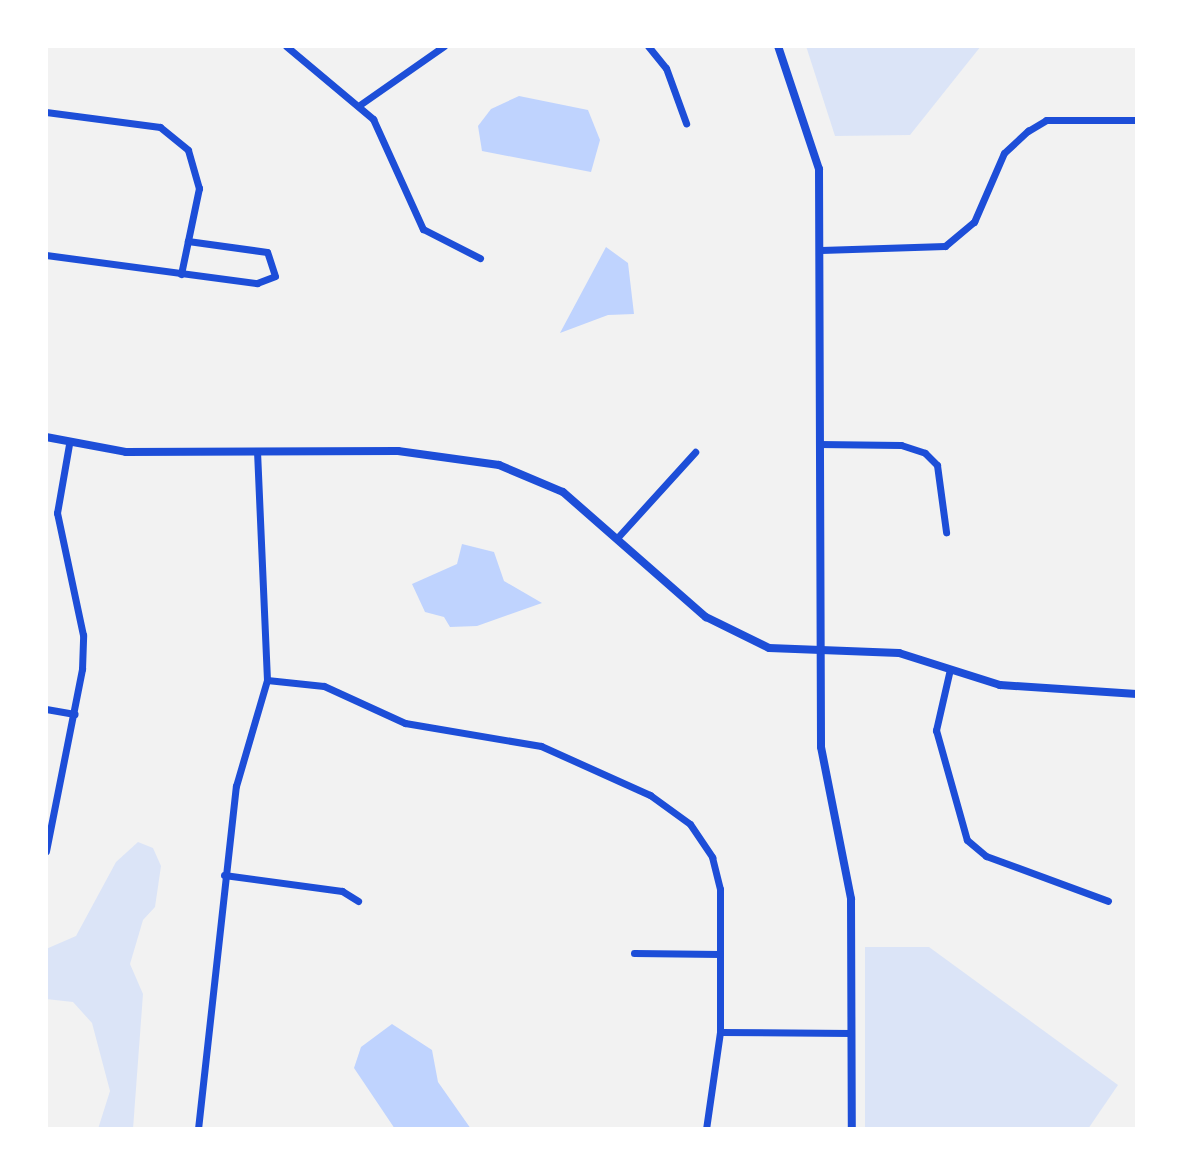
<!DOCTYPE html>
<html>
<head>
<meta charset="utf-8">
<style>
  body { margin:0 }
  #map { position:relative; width:1183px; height:1175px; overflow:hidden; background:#f2f2f2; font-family:Lora,serif }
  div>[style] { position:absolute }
  .green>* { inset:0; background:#dbe4f7 }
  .water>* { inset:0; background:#bfd3fe }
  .minor>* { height:7px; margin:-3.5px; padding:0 3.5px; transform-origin:3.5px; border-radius:3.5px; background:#1d4ed8 }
  .tertiary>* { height:8px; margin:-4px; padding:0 4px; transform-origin:4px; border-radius:4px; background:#1d4ed8 }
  span { translate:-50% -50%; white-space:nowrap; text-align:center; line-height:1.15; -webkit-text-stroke:8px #fff; paint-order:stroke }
  .frame { position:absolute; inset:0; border:48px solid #fff; pointer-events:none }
</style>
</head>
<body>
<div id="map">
  <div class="green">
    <div style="clip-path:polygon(806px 46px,981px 46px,910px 135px,835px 136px)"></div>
    <div style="clip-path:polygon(138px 842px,153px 848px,161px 866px,155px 907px,143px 920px,130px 964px,143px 994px,133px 1129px,98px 1129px,110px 1091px,92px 1023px,73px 1002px,46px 999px,46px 949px,76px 936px,116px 862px)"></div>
    <div style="clip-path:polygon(865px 947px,929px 947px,1118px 1085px,1088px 1129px,865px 1129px)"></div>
  </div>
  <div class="water">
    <div style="clip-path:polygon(519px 96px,588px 110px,600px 140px,591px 172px,482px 151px,478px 126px,491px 109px)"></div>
    <div style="clip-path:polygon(606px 247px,628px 263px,634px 314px,608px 315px,560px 333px)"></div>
    <div style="clip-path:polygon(462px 544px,494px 552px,504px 581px,542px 603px,477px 626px,450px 627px,444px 617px,425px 612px,412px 584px,457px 564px)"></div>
    <div style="clip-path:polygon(392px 1024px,432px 1050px,438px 1082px,471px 1129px,395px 1129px,354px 1068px,361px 1047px)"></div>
  </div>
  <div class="minor">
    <div style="left:286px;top:46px;width:114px;rotate:40deg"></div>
    <div style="left:373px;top:119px;width:121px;rotate:65.6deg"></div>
    <div style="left:423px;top:229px;width:64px;rotate:27deg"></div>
    <div style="left:648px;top:46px;width:28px;rotate:51deg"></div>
    <div style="left:666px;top:68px;width:59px;rotate:70deg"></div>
    <div style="left:361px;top:104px;width:101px;rotate:-34.9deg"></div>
    <div style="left:46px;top:112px;width:115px;rotate:7.5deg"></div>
    <div style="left:160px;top:127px;width:36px;rotate:39deg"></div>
    <div style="left:188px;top:150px;width:40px;rotate:74deg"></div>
    <div style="left:199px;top:188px;width:88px;rotate:101.8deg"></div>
    <div style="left:821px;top:250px;width:124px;rotate:-1.8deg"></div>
    <div style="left:945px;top:246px;width:38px;rotate:-40deg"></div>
    <div style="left:974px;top:222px;width:75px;rotate:-66.5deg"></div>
    <div style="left:1004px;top:153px;width:33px;rotate:-43deg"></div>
    <div style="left:1028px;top:131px;width:21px;rotate:-31deg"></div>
    <div style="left:1046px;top:120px;width:91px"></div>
    <div style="left:46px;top:255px;width:213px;rotate:7.6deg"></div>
    <div style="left:257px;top:283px;width:19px;rotate:-21deg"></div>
    <div style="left:275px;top:276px;width:25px;rotate:-108deg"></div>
    <div style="left:267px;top:252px;width:80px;rotate:-172.1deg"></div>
    <div style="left:819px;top:444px;width:82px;rotate:0.7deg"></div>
    <div style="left:901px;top:445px;width:25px;rotate:18deg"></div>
    <div style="left:925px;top:453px;width:17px;rotate:45deg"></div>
    <div style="left:937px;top:465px;width:68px;rotate:82.3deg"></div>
    <div style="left:618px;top:537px;width:115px;rotate:-47.8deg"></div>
    <div style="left:950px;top:669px;width:63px;rotate:102.9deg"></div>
    <div style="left:936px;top:730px;width:114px;rotate:74.3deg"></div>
    <div style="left:967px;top:840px;width:25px;rotate:40deg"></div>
    <div style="left:986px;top:856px;width:130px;rotate:20.2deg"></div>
    <div style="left:267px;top:680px;width:57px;rotate:6deg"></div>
    <div style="left:324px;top:686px;width:89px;rotate:24.6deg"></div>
    <div style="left:405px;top:723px;width:138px;rotate:9.6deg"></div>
    <div style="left:541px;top:746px;width:120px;rotate:24.2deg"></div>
    <div style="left:650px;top:795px;width:49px;rotate:35.9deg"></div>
    <div style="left:690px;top:824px;width:40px;rotate:56deg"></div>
    <div style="left:712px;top:857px;width:33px;rotate:76deg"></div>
    <div style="left:720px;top:889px;width:143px;rotate:90deg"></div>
    <div style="left:720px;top:1032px;width:98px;rotate:98.2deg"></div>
    <div style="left:46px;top:709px;width:29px;rotate:10deg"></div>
    <div style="left:46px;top:851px;width:186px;rotate:-78.8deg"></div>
    <div style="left:82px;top:669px;width:34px;rotate:-88deg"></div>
    <div style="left:83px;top:635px;width:125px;rotate:-102deg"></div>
    <div style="left:57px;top:513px;width:70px;rotate:-80.1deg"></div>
    <div style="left:224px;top:875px;width:119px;rotate:7.7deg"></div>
    <div style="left:342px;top:891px;width:19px;rotate:32deg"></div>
    <div style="left:634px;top:953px;width:86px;rotate:0.7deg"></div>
    <div style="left:720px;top:1032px;width:131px;rotate:0.4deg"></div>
    <div style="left:198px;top:1129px;width:345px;rotate:-83.7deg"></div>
    <div style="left:236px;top:786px;width:110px;rotate:-73.7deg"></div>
    <div style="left:267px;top:680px;width:229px;rotate:-92.5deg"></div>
  </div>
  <div class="tertiary">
    <div style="left:778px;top:46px;width:130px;rotate:71.6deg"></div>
    <div style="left:819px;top:169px;width:578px;rotate:89.8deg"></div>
    <div style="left:821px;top:747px;width:155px;rotate:78.8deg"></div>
    <div style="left:851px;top:899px;width:230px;rotate:89.8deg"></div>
    <div style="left:46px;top:437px;width:81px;rotate:10.6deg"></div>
    <div style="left:126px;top:452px;width:272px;rotate:-0.2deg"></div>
    <div style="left:398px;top:451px;width:102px;rotate:7.9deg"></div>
    <div style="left:499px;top:465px;width:69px;rotate:22.9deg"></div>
    <div style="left:563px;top:492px;width:190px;rotate:41.2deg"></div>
    <div style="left:706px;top:617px;width:70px;rotate:26.2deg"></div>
    <div style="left:769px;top:648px;width:130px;rotate:2.2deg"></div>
    <div style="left:899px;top:653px;width:106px;rotate:17.6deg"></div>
    <div style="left:1000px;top:685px;width:137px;rotate:3.8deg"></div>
  </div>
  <div class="frame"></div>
</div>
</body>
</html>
